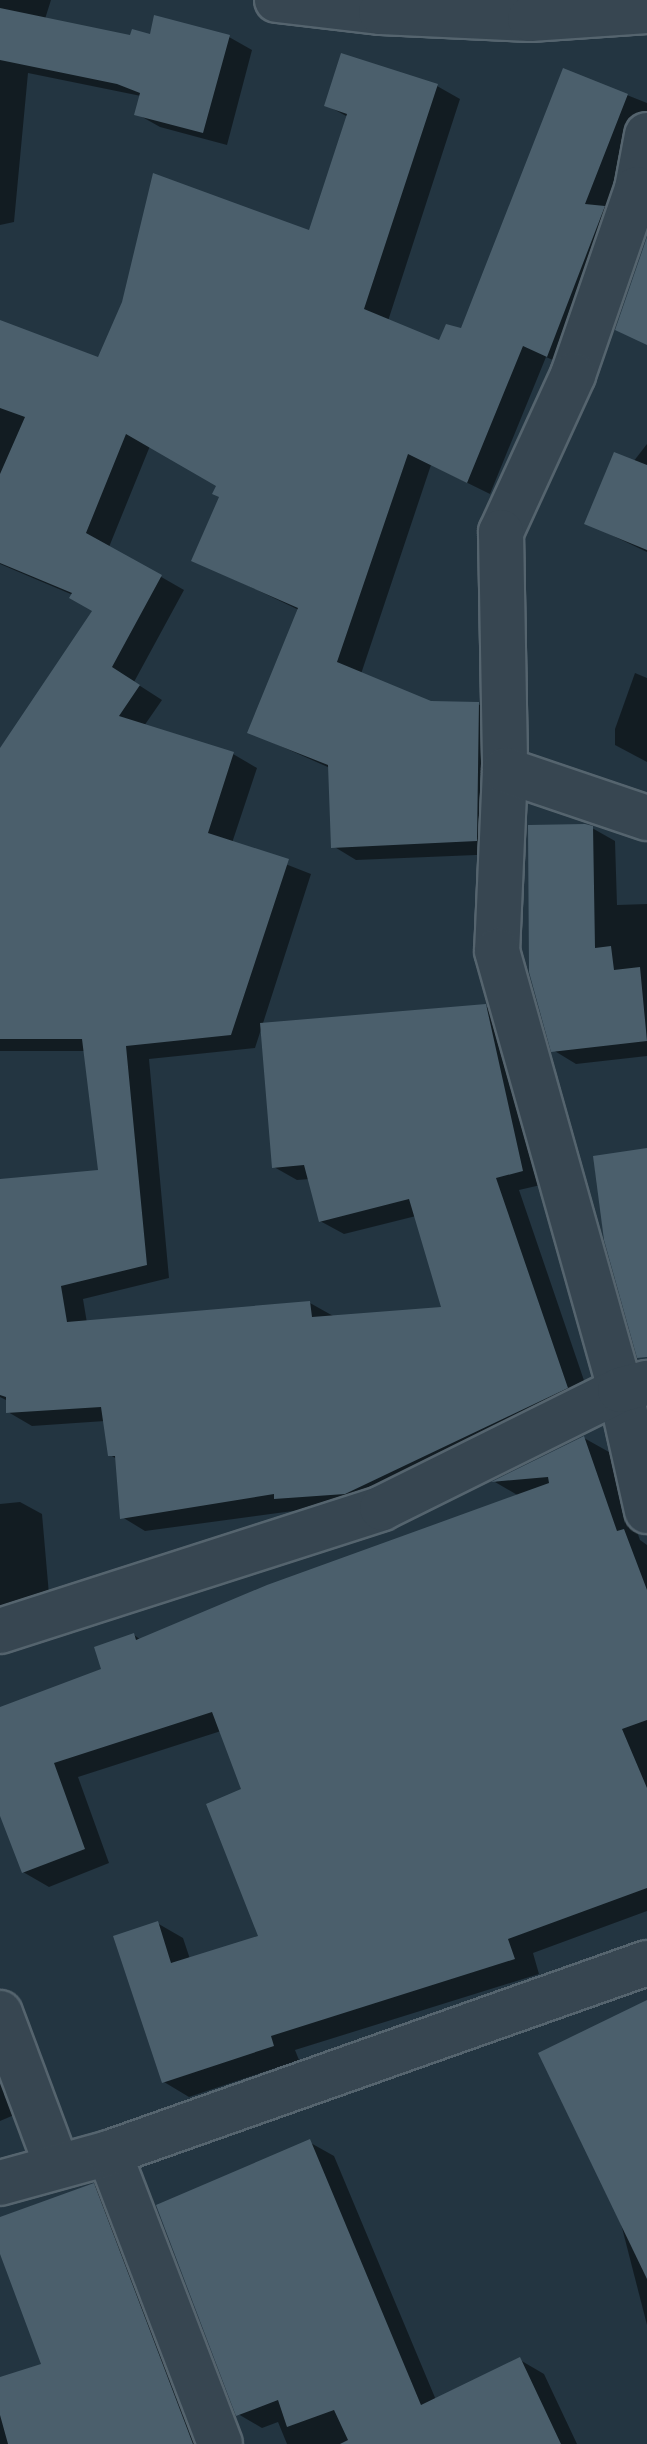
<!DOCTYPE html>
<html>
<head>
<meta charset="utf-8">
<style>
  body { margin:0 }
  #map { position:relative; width:647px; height:2444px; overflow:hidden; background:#233541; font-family:Commissioner,sans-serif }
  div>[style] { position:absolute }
  .shadow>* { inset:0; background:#0007 }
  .building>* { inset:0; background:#4b5f6c }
  .roads { filter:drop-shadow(2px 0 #55646e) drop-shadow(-2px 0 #55646e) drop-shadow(0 2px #55646e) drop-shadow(0 -2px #55646e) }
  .minor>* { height:44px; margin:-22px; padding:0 22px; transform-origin:22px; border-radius:22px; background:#374651 }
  span { translate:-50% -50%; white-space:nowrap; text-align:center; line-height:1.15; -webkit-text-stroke:7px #1c2b36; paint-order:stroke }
</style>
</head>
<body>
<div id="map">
  <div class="shadow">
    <div style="clip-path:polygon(0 0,51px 0,45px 19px,132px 37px,229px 37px,252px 50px,227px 145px,160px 127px,137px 114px,141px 96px,28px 73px,14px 222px,0 225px)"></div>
    <div style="clip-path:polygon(564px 70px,647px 103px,647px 148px,571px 368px,546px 357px,490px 494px,431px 465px,361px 674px,431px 703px,478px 704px,502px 718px,500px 854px,356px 860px,333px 846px,330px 768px,249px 732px,299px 610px,194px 560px,221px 497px,218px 485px,150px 446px,109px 547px,184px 590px,134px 682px,162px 700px,144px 726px,233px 754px,257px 768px,232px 843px,311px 874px,255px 1048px,149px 1059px,169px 1278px,83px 1299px,87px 1323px,310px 1303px,335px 1317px,443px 1309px,416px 1216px,344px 1234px,320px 1221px,310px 1179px,297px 1180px,274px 1167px,485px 1006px,509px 1019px,545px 1184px,519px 1190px,591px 1401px,397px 1497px,145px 1531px,122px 1517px,117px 1459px,110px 1455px,105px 1421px,32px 1426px,8px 1412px,8px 1401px,0 1397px,0 1181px,100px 1172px,85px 1051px,0 1051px,0 752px,95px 611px,73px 595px,0 564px,0 323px,99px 360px,311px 232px,348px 117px,326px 105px,437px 86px,460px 99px,388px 321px,440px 342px,462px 331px)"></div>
    <div style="clip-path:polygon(647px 444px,647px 552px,586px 523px)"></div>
    <div style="clip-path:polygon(635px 673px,647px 678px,647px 762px,615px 745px,615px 729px)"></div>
    <div style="clip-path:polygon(592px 828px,615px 841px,617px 905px,647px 904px,647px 1056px,576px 1064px,553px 1050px)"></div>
    <div style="clip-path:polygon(584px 1438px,609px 1452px,640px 1540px,647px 1545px,647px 1911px,533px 1953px,539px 1974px,295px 2050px,299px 2060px,189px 2097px,164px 2082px,157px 1923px,183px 1938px,190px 1959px,260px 1937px,243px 1790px,221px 1731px,78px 1777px,109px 1863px,49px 1887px,23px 1872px,0 1810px,0 1709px,104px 1670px,134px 1635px,141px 1640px,519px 1496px,495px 1482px)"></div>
    <div style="clip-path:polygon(20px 1502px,42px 1514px,50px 1606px,0 1611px,0 1504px)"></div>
    <div style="clip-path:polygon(647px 2002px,647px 2325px,619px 2216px)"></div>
    <div style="clip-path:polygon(0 2041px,26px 2110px,0 2121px)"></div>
    <div style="clip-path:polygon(309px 2142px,334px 2156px,436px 2400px,520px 2360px,544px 2374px,577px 2444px,287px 2444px,278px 2422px,262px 2428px,238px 2414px)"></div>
    <div style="clip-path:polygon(94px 2185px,118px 2200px,210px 2444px,0 2444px,0 2380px,44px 2365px,0 2249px,0 2219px)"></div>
  </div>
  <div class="building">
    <div style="clip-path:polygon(0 8px,130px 35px,132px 29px,150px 34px,154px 15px,230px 35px,203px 133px,134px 115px,140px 93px,117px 84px,0 60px)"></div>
    <div style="clip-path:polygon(341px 53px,438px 84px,364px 309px,439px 340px,446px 324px,461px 328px,563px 68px,628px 94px,585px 204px,605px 206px,547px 357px,523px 346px,467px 483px,408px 454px,337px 662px,431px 701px,479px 702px,477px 841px,331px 848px,328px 765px,247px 733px,298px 608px,191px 561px,219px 497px,212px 494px,216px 486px,126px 434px,86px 533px,162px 575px,112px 667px,140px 685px,119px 716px,234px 752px,208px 833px,289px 859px,231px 1035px,126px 1046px,147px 1265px,61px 1286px,67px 1322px,310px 1301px,312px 1317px,441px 1307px,409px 1199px,319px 1222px,304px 1165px,272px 1168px,260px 1023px,486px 1004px,523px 1171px,496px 1178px,568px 1388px,345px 1494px,274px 1499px,274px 1494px,120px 1519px,115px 1456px,108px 1456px,101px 1407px,6px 1413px,6px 1397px,0 1395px,0 1179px,98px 1170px,82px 1039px,0 1039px,0 748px,92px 611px,69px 598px,72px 593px,0 563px,0 474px,25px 417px,0 408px,0 320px,98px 357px,122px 302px,153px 173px,309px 230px,347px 114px,324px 106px)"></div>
    <div style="clip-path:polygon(647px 237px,647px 345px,615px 330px)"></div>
    <div style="clip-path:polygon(614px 452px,647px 465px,647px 550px,584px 524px)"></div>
    <div style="clip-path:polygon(585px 824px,593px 826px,595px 948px,611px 946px,614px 970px,640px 967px,647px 1041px,551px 1052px,529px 972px,528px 825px)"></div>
    <div style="clip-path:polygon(647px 1148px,647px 1357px,637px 1358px,604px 1240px,593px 1156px)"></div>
    <div style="clip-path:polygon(584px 1436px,617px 1531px,624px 1529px,647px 1590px,647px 1720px,622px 1729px,647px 1788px,647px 1888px,508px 1939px,515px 1959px,271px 2036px,274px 2046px,162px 2083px,113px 1936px,158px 1921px,171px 1963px,258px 1936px,206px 1804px,241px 1789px,212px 1712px,54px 1763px,85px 1849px,22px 1873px,0 1816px,0 1707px,101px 1669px,94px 1647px,134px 1633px,136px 1640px,267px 1585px,549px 1483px,548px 1477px,491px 1482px)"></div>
    <div style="clip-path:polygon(647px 2000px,647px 2279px,538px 2053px)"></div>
    <div style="clip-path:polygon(310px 2139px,421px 2405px,520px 2357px,561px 2444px,340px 2444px,348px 2440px,334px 2410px,287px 2427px,278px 2400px,236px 2416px,156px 2205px)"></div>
    <div style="clip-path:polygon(94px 2183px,193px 2444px,8px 2444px,0 2415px,0 2377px,41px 2364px,0 2254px,0 2217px)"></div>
  </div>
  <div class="roads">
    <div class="minor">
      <div style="left:277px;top:0;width:105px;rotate:6.6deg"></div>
      <div style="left:381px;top:12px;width:149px;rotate:2.7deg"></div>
      <div style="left:530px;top:19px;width:117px;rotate:-3.9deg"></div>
      <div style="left:647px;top:135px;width:55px;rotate:100.5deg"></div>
      <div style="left:637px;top:189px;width:197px;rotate:109deg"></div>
      <div style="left:573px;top:375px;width:173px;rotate:114.6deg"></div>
      <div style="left:501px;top:532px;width:238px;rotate:89deg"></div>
      <div style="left:505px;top:770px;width:181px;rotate:92.5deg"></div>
      <div style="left:497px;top:951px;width:456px;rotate:74.3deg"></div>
      <div style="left:620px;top:1390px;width:124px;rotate:77.4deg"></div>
      <div style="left:505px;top:770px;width:150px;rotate:18.7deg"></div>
      <div style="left:0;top:1631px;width:401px;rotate:-17.8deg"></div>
      <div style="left:382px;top:1508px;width:266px;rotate:-26.4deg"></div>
      <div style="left:620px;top:1390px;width:28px;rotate:-15deg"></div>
      <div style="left:0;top:2013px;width:163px;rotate:69.6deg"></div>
      <div style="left:109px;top:2153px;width:311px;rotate:69.1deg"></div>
      <div style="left:0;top:2183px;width:113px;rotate:-15.4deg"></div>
      <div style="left:109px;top:2153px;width:571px;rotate:-19.45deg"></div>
    </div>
  </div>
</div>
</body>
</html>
